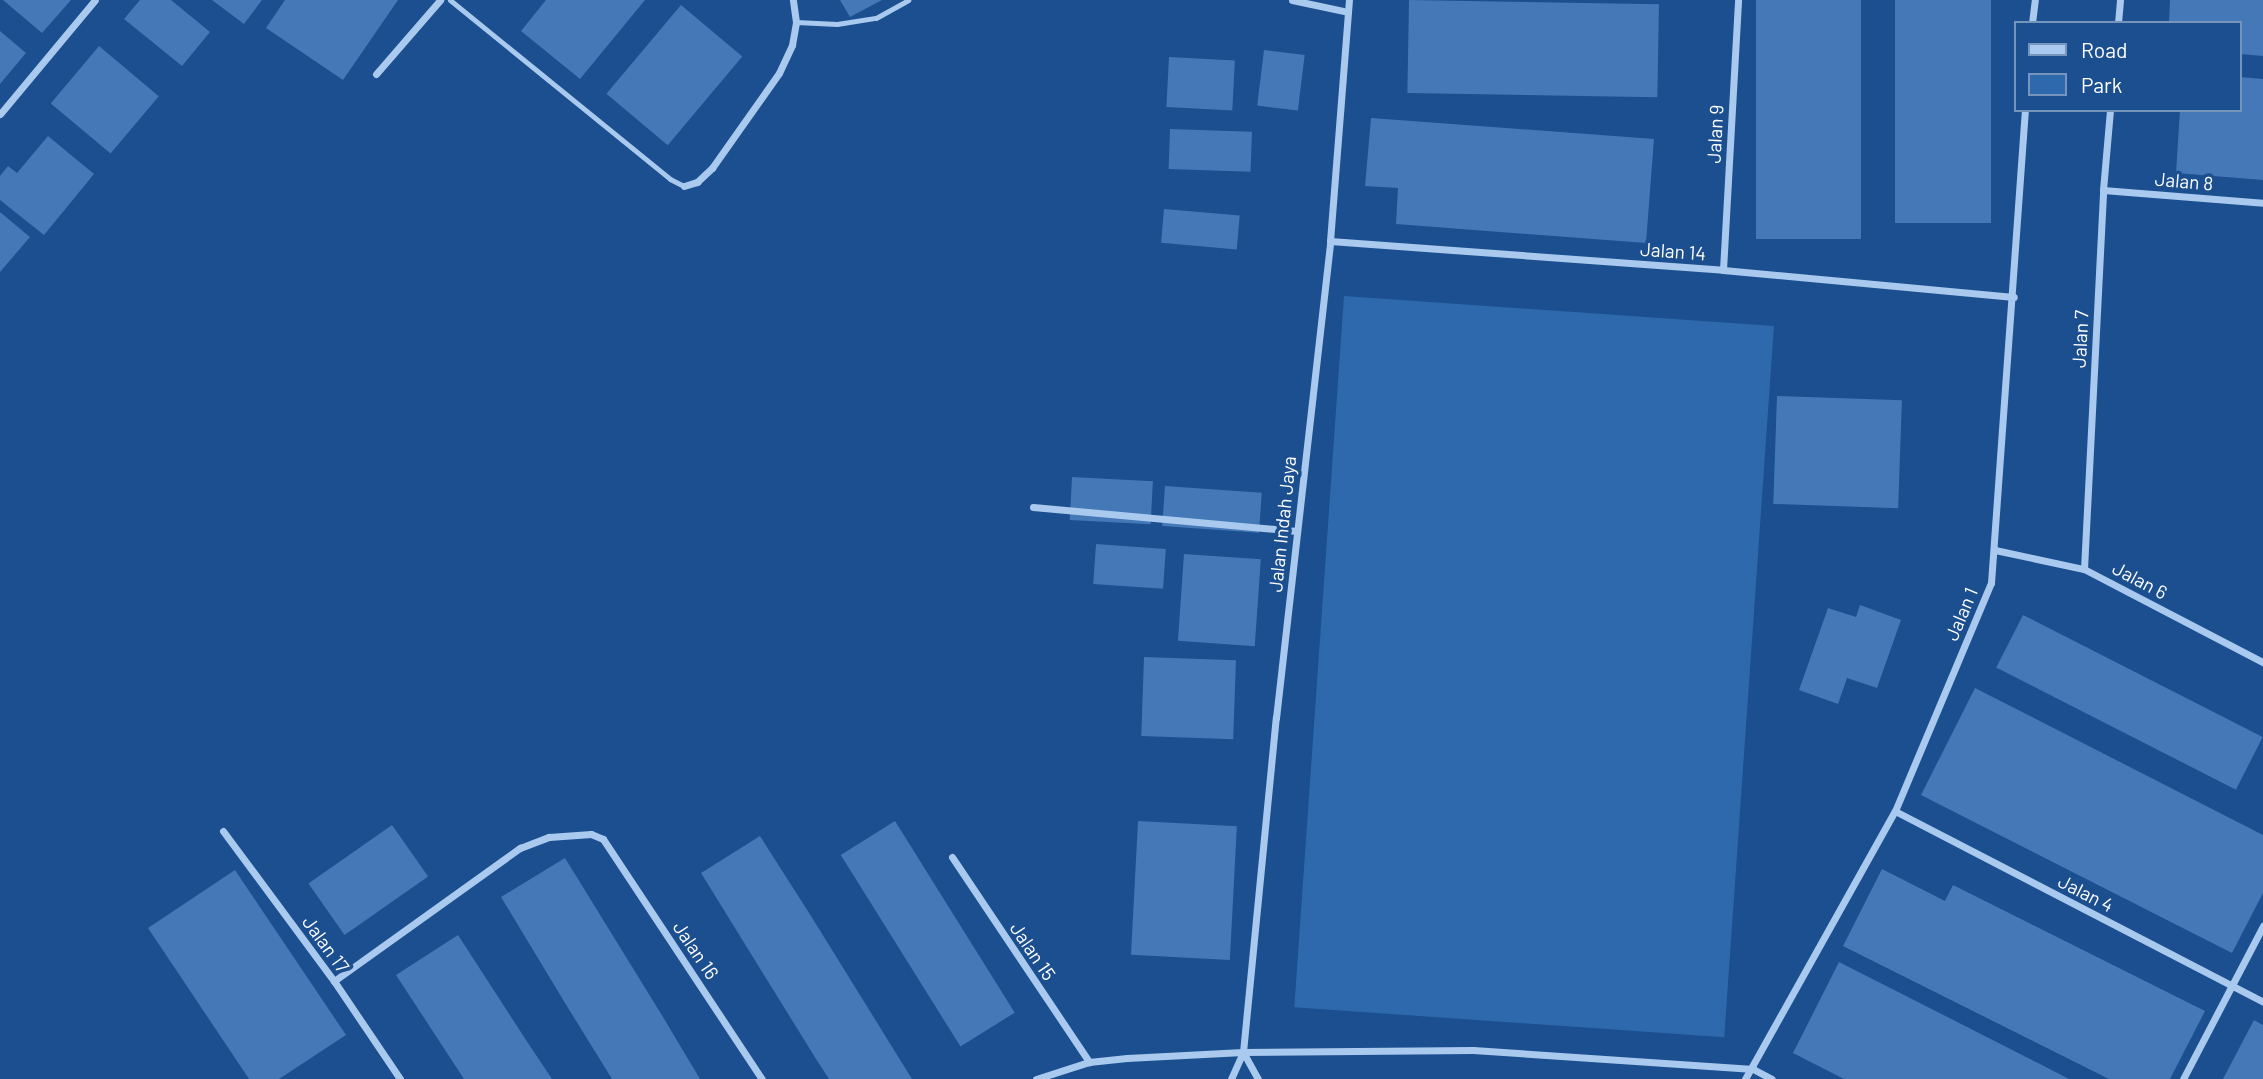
<!DOCTYPE html>
<html>
<head>
<meta charset="utf-8">
<style>
  body { margin:0 }
  #map { position:relative; width:2263px; height:1079px; overflow:hidden; background:#1b4f8f; font-family:Barlow,sans-serif }
  div>[style] { position:absolute }
  .green>* { inset:0; background:#2e69ad; transform-origin:0 0 }
  .building>* { inset:0; background:#4478b7; transform-origin:0 0 }
  .service>* { height:5px; margin:-2.5px; padding:0 2.5px; transform-origin:2.5px; border-radius:2.5px; background:#a9c9ee }
  .minor>* { height:7px; margin:-3.5px; padding:0 3.5px; transform-origin:3.5px; border-radius:3.5px; background:#a9c9ee }
  span { translate:-50% -50%; white-space:nowrap; text-align:center; line-height:1.15; -webkit-text-stroke:7px #1b4f8f; paint-order:stroke }
  .street-label { font-size:19px; color:#fff }
  .legend { position:absolute; left:2014px; top:21px; width:228px; height:91px; box-sizing:border-box; background:#1b4f8f; border:2px solid #7695bc; margin:0; padding:9px 12px; list-style:none; font-size:21px; color:#fff }
  .legend li { display:flex; align-items:center; gap:14px; height:35px }
  .legend b { width:35px; border:2px solid #7695bc }
</style>
</head>
<body>
<div id="map">
  <div class="green">
    <div style="left:1344px;top:296px;width:431px;height:713px;rotate:4deg"></div>
  </div>
  <div class="building">
    <div style="clip-path:polygon(3px 0,71px 0,42px 33px)"></div>
    <div style="clip-path:polygon(140px 0,171px 0,210px 32px,182px 66px,124px 19px)"></div>
    <div style="clip-path:polygon(212px 0,262px 0,244px 24px)"></div>
    <div style="clip-path:polygon(285px 0,398px 0,343px 80px,266px 28px)"></div>
    <div style="clip-path:polygon(546px 0,645px 0,580px 79px,521px 31px)"></div>
    <div style="clip-path:polygon(840px 0,882px 0,850px 17px)"></div>
    <div style="left:1409px;top:0;width:250px;height:93px;rotate:1deg"></div>
    <div style="left:1756px;top:0;width:105px;height:239px"></div>
    <div style="left:1895px;top:0;width:96px;height:223px"></div>
    <div style="clip-path:polygon(2170px 0,2263px 0,2263px 56px,2240px 54px,2240px 23px,2169px 23px)"></div>
    <div style="left:681px;top:5px;width:80px;height:116px;rotate:40deg"></div>
    <div style="clip-path:polygon(0 31px,26px 53px,0 84px)"></div>
    <div style="left:99px;top:46px;width:78px;height:75px;rotate:40deg"></div>
    <div style="left:1264px;top:50px;width:41px;height:56px;rotate:7deg"></div>
    <div style="left:1169px;top:57px;width:66px;height:50px;rotate:3deg"></div>
    <div style="clip-path:polygon(2240px 77px,2263px 79px,2263px 180px,2176px 173px,2180px 110px,2240px 110px)"></div>
    <div style="clip-path:polygon(1371px 118px,1654px 139px,1646px 243px,1396px 224px,1398px 188px,1365px 186px)"></div>
    <div style="left:1170px;top:129px;width:82px;height:40px;rotate:2deg"></div>
    <div style="clip-path:polygon(48px 136px,94px 174px,44px 235px,0 200px,0 176px,8px 166px,17px 173px)"></div>
    <div style="left:1164px;top:209px;width:76px;height:34px;rotate:5deg"></div>
    <div style="clip-path:polygon(0 212px,30px 237px,0 272px)"></div>
    <div style="left:1777px;top:396px;width:125px;height:108px;rotate:2deg"></div>
    <div style="left:1072px;top:477px;width:81px;height:43px;rotate:3deg"></div>
    <div style="left:1165px;top:486px;width:97px;height:40px;rotate:4deg"></div>
    <div style="left:1096px;top:544px;width:70px;height:40px;rotate:4deg"></div>
    <div style="left:1184px;top:554px;width:77px;height:87px;rotate:4deg"></div>
    <div style="clip-path:polygon(1860px 605px,1901px 620px,1877px 688px,1847px 678px,1838px 704px,1799px 690px,1828px 608px,1856px 617px)"></div>
    <div style="left:2023px;top:615px;width:269px;height:59px;rotate:27deg"></div>
    <div style="left:1144px;top:657px;width:92px;height:79px;rotate:2deg"></div>
    <div style="clip-path:polygon(1975px 688px,2263px 835px,2263px 893px,2232px 953px,1921px 795px)"></div>
    <div style="left:895px;top:821px;width:226px;height:64px;rotate:58deg"></div>
    <div style="left:1138px;top:821px;width:99px;height:134px;rotate:3deg"></div>
    <div style="left:392px;top:825px;width:63px;height:102px;rotate:55deg"></div>
    <div style="clip-path:polygon(760px 836px,811px 916px,912px 1079px,829px 1079px,816px 1059px,701px 873px)"></div>
    <div style="clip-path:polygon(565px 858px,663px 1017px,700px 1079px,612px 1079px,565px 1003px,501px 897px)"></div>
    <div style="clip-path:polygon(1882px 869px,1945px 901px,1953px 885px,2205px 1011px,2170px 1079px,2109px 1079px,1843px 946px)"></div>
    <div style="clip-path:polygon(235px 870px,346px 1035px,279px 1079px,249px 1079px,148px 928px)"></div>
    <div style="clip-path:polygon(458px 935px,526px 1040px,552px 1079px,464px 1079px,396px 975px)"></div>
    <div style="clip-path:polygon(1839px 962px,2038px 1063px,2069px 1079px,1844px 1079px,1793px 1053px)"></div>
    <div style="clip-path:polygon(2254px 1020px,2263px 1025px,2263px 1079px,2223px 1079px)"></div>
  </div>
  <div class="service">
    <div style="left:450px;top:0;width:284px;rotate:39.1deg"></div>
    <div style="left:670px;top:179px;width:16px;rotate:27deg"></div>
    <div style="left:796px;top:22px;width:41px;rotate:2.8deg"></div>
    <div style="left:837px;top:24px;width:39px;rotate:-9deg"></div>
    <div style="left:876px;top:18px;width:37px;rotate:-29deg"></div>
  </div>
  <div class="minor">
    <div style="left:1292px;top:0;width:57px;rotate:12.1deg"></div>
    <div style="left:2032px;top:23px;width:23px;rotate:-83deg"></div>
    <div style="left:2118px;top:23px;width:23px;rotate:-85deg"></div>
    <div style="left:376px;top:74px;width:98px;rotate:-49.1deg"></div>
    <div style="left:0;top:114px;width:148px;rotate:-50.2deg"></div>
    <div style="left:684px;top:186px;width:14px;rotate:-17deg"></div>
    <div style="left:697px;top:182px;width:21px;rotate:-43deg"></div>
    <div style="left:712px;top:168px;width:116px;rotate:-54.8deg"></div>
    <div style="left:779px;top:73px;width:31px;rotate:-65deg"></div>
    <div style="left:792px;top:45px;width:23px;rotate:-80deg"></div>
    <div style="left:796px;top:22px;width:22px;rotate:-98deg"></div>
    <div style="left:2103px;top:190px;width:161px;rotate:4.6deg"></div>
    <div style="left:1330px;top:241px;width:394px;rotate:4.2deg"></div>
    <div style="left:1723px;top:270px;width:292px;rotate:5.3deg"></div>
    <div style="left:1723px;top:270px;width:270px;rotate:-86.8deg"></div>
    <div style="left:1033px;top:507px;width:265px;rotate:5.2deg"></div>
    <div style="left:1995px;top:550px;width:91px;rotate:12.1deg"></div>
    <div style="left:2084px;top:569px;width:202px;rotate:27.5deg"></div>
    <div style="left:2084px;top:569px;width:379px;rotate:-87.1deg"></div>
    <div style="left:2103px;top:190px;width:80px;rotate:-85deg"></div>
    <div style="left:1895px;top:811px;width:415px;rotate:27.4deg"></div>
    <div style="left:223px;top:831px;width:187px;rotate:53.5deg"></div>
    <div style="left:334px;top:981px;width:118px;rotate:56deg"></div>
    <div style="left:952px;top:857px;width:247px;rotate:56.2deg"></div>
    <div style="left:334px;top:981px;width:229px;rotate:-35.6deg"></div>
    <div style="left:520px;top:848px;width:31px;rotate:-21deg"></div>
    <div style="left:549px;top:837px;width:42px;rotate:-4.1deg"></div>
    <div style="left:591px;top:834px;width:13px;rotate:23deg"></div>
    <div style="left:603px;top:839px;width:288px;rotate:56.5deg"></div>
    <div style="left:1243px;top:1052px;width:336px;rotate:-84.4deg"></div>
    <div style="left:1276px;top:718px;width:480px;rotate:-83.5deg"></div>
    <div style="left:1330px;top:241px;width:242px;rotate:-85.5deg"></div>
    <div style="left:1036px;top:1079px;width:56px;rotate:-17.8deg"></div>
    <div style="left:1089px;top:1062px;width:38px;rotate:-6deg"></div>
    <div style="left:1127px;top:1058px;width:116px;rotate:-3deg"></div>
    <div style="left:1243px;top:1052px;width:230px;rotate:-0.5deg"></div>
    <div style="left:1473px;top:1050px;width:281px;rotate:3.9deg"></div>
    <div style="left:1753px;top:1069px;width:21px;rotate:28deg"></div>
    <div style="left:1231px;top:1079px;width:30px;rotate:-66deg"></div>
    <div style="left:1243px;top:1052px;width:31px;rotate:61deg"></div>
    <div style="left:1745px;top:1079px;width:307px;rotate:-60.8deg"></div>
    <div style="left:1895px;top:811px;width:247px;rotate:-67.2deg"></div>
    <div style="left:1991px;top:583px;width:474px;rotate:-85.9deg"></div>
    <div style="left:2183px;top:1079px;width:173px;rotate:-62.4deg"></div>
  </div>
  <div class="street-label">
    <span style="left:1715px;top:134px;rotate:-87deg">Jalan 9</span>
    <span style="left:2184px;top:181px;rotate:5deg">Jalan 8</span>
    <span style="left:1673px;top:251px;rotate:4deg">Jalan 14</span>
    <span style="left:2080px;top:339px;rotate:-87deg">Jalan 7</span>
    <span style="left:1282px;top:524px;rotate:-84deg">Jalan Indah Jaya</span>
    <span style="left:2140px;top:580px;rotate:28deg">Jalan 6</span>
    <span style="left:1961px;top:614px;rotate:-67deg">Jalan 1</span>
    <span style="left:2086px;top:893px;rotate:27deg">Jalan 4</span>
    <span style="left:326px;top:944px;rotate:54deg">Jalan 17</span>
    <span style="left:696px;top:950px;rotate:56deg">Jalan 16</span>
    <span style="left:1033px;top:951px;rotate:56deg">Jalan 15</span>
  </div>
  <ul class="legend">
  <li><b style="height:9px;background:#a9c9ee"></b>Road</li>
  <li><b style="height:19px;background:#2e69ad"></b>Park</li>
  </ul>
</div>
</body>
</html>
